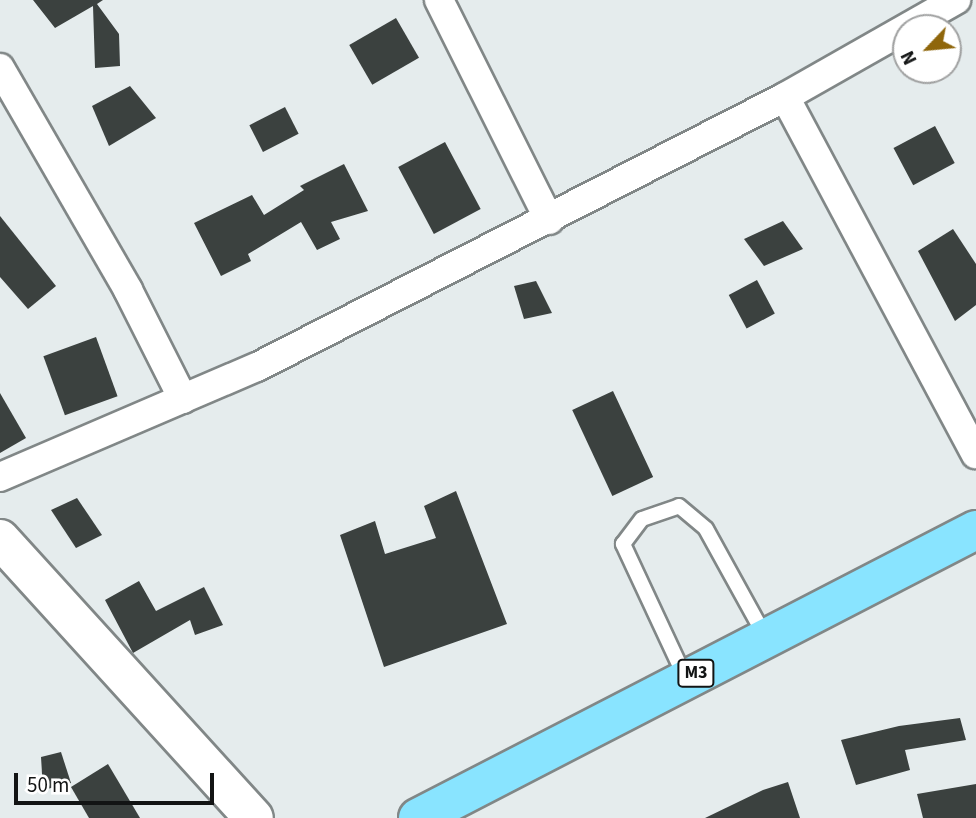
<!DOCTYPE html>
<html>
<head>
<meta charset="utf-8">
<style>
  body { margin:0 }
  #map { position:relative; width:976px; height:818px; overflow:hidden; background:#e5eced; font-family:"Source Sans 3",sans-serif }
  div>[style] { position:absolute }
  .building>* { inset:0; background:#3b413f; transform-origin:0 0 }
  .roads { filter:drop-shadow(2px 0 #818787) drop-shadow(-2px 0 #818787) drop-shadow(0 2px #818787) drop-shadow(0 -2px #818787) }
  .lane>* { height:14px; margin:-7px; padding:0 7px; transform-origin:7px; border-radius:7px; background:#fff }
  .street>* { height:28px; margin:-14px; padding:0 14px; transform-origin:14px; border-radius:14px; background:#fff }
  .secondary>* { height:38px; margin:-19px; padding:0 19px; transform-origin:19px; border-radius:19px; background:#fff }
  .primary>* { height:38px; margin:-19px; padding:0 19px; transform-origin:19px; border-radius:19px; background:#89e4ff }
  span { translate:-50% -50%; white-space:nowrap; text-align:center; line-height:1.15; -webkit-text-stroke:7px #fff; paint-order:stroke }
  .shield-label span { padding:2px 5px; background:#fff; border:2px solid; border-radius:5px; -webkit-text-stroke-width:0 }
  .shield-label { font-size:18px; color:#121414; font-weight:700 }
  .north { position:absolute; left:892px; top:14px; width:70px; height:70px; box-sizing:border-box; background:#fff; border:2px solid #a0a1a1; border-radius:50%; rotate:244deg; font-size:19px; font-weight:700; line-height:28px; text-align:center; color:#121414 }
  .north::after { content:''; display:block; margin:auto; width:24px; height:32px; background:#8f660b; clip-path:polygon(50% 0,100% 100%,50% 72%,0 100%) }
  .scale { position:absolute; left:14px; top:773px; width:200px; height:32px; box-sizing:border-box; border:4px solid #121414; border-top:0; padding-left:9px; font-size:21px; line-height:24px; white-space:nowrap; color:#121414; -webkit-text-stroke:5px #fff; paint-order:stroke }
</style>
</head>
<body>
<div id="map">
  <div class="building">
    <div style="clip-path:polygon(33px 0,103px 0,97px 4px,119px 34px,120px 66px,95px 68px,93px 6px,55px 28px)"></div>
    <div style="left:396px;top:18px;width:46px;height:54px;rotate:60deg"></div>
    <div style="clip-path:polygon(130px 86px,156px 118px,109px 146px,92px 106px)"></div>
    <div style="left:285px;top:107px;width:30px;height:40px;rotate:63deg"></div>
    <div style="left:935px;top:126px;width:42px;height:47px;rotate:62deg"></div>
    <div style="left:445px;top:142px;width:76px;height:53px;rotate:62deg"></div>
    <div style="clip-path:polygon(344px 164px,368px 211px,331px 222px,340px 239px,317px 250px,301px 222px,248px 254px,251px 261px,221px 276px,194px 223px,252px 195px,264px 215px,304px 190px,300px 186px)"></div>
    <div style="clip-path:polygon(0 216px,56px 286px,28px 309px,0 277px)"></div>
    <div style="clip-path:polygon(783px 221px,803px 249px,764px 266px,744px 239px)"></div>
    <div style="clip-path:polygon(953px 229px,976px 264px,976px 305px,955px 321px,918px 251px)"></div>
    <div style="left:757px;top:280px;width:38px;height:32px;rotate:62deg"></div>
    <div style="clip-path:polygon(536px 281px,552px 313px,524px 319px,514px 286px)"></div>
    <div style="left:96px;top:337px;width:63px;height:56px;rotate:70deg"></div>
    <div style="left:613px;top:391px;width:95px;height:45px;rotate:65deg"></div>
    <div style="clip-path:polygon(0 393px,26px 438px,0 453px)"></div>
    <div style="clip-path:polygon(456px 491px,507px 624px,384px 667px,340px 535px,375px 521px,385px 554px,436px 538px,424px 506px)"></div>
    <div style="clip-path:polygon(77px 498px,102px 535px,76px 548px,51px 510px)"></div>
    <div style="clip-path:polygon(139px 581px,156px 611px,204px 587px,223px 625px,195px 635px,190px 620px,133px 653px,105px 600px)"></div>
    <div style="clip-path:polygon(960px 718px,966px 740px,905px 750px,910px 770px,856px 785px,841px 740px,899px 726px)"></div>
    <div style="clip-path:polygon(61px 752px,71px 783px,43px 790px,41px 757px)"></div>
    <div style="clip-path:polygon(108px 764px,140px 818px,89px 818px,71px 787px)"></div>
    <div style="clip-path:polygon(788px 782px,800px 818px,705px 818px,763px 790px)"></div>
    <div style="clip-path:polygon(976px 784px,976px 818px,923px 818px,917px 794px)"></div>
  </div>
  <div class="roads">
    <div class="lane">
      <div style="left:685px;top:677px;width:147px;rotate:-115deg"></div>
      <div style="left:623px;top:544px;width:31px;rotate:-53deg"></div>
      <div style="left:642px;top:519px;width:39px;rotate:-19deg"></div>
      <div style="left:679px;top:506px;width:35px;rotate:40deg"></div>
      <div style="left:706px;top:529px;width:122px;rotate:61.1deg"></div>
    </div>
    <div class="street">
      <div style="left:439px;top:0;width:246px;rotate:63.4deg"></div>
      <div style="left:0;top:68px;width:256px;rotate:60deg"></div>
      <div style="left:128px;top:290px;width:122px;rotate:63.2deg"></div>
      <div style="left:785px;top:97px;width:405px;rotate:61.9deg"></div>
      <div style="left:0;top:477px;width:280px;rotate:-23.2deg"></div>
      <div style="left:257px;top:367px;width:593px;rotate:-27.08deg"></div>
      <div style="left:785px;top:97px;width:197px;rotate:-29.6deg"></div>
    </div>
    <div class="secondary">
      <div style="left:0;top:539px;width:377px;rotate:47.7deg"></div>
    </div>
    <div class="primary">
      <div style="left:418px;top:818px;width:628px;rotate:-27.3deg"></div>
    </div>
  </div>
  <div class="shield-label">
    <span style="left:696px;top:673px">M3</span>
  </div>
  <div class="north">N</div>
  <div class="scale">50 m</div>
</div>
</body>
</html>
